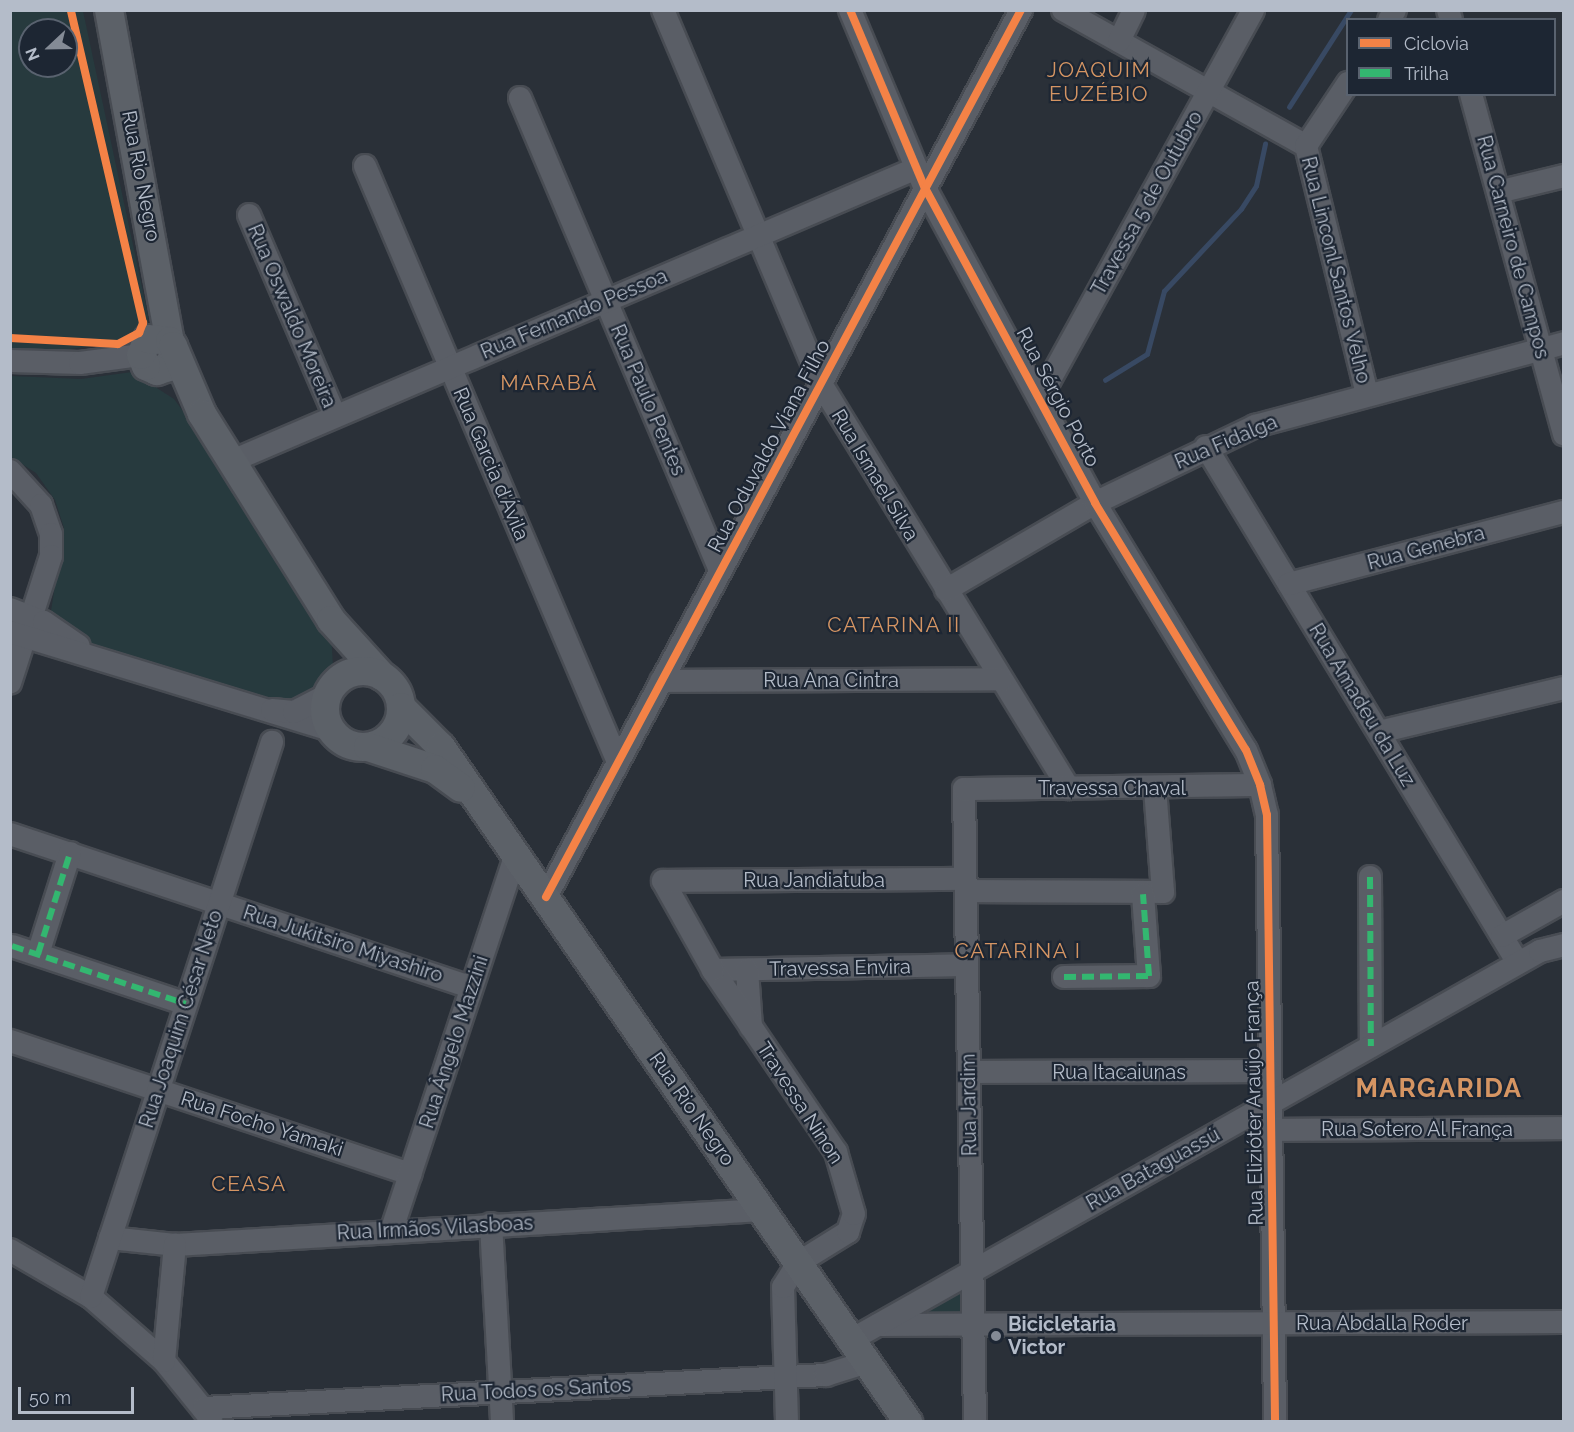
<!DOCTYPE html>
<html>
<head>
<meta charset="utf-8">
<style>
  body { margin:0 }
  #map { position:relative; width:1574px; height:1432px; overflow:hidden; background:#2a3038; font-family:Raleway,sans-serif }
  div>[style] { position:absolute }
  .green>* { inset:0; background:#273a3e }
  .stream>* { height:4.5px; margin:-2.25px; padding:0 2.25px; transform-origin:2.25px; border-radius:2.25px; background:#384963 }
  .roads { filter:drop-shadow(2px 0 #484c53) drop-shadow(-2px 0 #484c53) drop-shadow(0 2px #484c53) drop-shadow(0 -2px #484c53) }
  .minor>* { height:22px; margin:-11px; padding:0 11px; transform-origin:11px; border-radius:11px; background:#5a5e66 }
  .major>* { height:28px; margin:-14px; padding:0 14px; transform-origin:14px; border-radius:14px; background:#5c6168 }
  .major>.ring { margin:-14px; padding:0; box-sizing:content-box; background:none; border:28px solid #5c6168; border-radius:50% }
  .quiet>* { height:6px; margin-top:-3px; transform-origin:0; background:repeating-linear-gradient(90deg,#33b770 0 12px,transparent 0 18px) }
  .cycleway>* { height:8px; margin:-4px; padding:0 4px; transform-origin:4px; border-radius:4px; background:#f48246 }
  .dots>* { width:16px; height:16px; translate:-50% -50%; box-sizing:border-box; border:3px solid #1d2633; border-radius:50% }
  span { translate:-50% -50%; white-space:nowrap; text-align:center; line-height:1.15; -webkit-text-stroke:4.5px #1d2633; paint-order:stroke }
  .street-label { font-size:20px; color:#b4bcc9 }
  .poi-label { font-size:20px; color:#b4bcc9; font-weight:700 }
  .left { translate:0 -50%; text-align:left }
  .neighbourhood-label { font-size:21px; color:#d59563; letter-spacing:1.5px }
  .district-label { font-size:26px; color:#d59563; font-weight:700; letter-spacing:1.5px }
  .frame { position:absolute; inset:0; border:12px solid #b4bcc9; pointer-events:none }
  .legend { position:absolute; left:1346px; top:18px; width:210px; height:78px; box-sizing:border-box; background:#1d2633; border:2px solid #59626f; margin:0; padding:8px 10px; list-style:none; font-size:18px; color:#b4bcc9 }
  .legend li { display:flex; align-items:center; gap:12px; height:30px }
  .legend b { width:30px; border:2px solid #59626f }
  .north { position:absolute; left:18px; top:18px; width:60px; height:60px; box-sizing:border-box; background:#1d2633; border:2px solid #59626f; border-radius:50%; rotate:248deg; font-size:16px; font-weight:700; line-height:24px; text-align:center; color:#b4bcc9 }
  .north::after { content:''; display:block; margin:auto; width:21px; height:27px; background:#848b96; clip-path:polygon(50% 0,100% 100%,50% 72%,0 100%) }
  .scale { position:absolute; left:18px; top:1387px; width:116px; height:27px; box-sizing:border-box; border:3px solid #b4bcc9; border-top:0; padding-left:8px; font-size:18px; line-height:21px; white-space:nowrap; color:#b4bcc9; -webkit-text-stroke:4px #1d2633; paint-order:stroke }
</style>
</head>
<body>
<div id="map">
  <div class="green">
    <div style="clip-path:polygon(evenodd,10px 11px,83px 11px,148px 315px,148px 332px,137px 341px,11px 356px,10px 11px,30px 30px,66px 30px,66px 66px,30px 66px,30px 30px)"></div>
    <div style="clip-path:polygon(132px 372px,174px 399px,231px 476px,331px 632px,333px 666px,323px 684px,290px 704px,270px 703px,99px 649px,60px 626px,51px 611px,64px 528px,55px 500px,36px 473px,11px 457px,11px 376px,81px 379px)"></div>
    <div style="clip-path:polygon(966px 1279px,966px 1321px,891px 1321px)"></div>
  </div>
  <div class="stream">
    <div style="left:1289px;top:107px;width:115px;rotate:-57.4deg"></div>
    <div style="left:1105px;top:380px;width:49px;rotate:-31.8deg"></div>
    <div style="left:1147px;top:354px;width:65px;rotate:-74.9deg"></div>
    <div style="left:1164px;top:291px;width:112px;rotate:-46.8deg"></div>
    <div style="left:1241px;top:209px;width:27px;rotate:-57deg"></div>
    <div style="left:1256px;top:186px;width:43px;rotate:-77.9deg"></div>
  </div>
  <div class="roads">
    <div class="minor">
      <div style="left:663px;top:10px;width:406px;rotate:67.1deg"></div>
      <div style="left:821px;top:384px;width:474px;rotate:58.5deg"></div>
      <div style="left:850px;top:10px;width:193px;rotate:67.2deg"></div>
      <div style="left:925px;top:188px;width:358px;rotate:61.6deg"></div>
      <div style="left:1095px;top:503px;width:289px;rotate:58.6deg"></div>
      <div style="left:1246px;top:750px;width:38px;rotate:68deg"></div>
      <div style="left:1260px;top:785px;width:31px;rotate:77deg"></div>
      <div style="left:1267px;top:815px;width:607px;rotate:89.24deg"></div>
      <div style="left:1063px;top:10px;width:278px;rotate:29.2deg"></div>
      <div style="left:1448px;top:10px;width:10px;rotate:73deg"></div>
      <div style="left:1389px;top:20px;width:12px;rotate:-59deg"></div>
      <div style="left:1119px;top:41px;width:34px;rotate:-64deg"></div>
      <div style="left:1471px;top:94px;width:353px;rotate:74.7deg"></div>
      <div style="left:520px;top:98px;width:513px;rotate:67.04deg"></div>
      <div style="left:1306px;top:146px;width:255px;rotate:76.2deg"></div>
      <div style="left:1306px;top:146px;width:76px;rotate:-56.3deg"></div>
      <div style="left:365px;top:166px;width:647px;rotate:67deg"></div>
      <div style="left:1498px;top:192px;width:68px;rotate:-13.6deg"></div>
      <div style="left:249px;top:215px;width:219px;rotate:66.8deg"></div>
      <div style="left:10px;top:361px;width:70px;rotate:1.6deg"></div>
      <div style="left:80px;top:363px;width:62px;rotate:-7.5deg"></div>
      <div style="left:1041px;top:396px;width:440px;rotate:-61.2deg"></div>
      <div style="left:1206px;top:447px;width:603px;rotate:58.84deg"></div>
      <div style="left:232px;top:461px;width:745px;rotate:-23.16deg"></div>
      <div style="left:10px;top:471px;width:46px;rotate:47.6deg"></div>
      <div style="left:41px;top:505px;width:31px;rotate:71deg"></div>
      <div style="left:51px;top:534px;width:22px;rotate:90deg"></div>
      <div style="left:51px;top:556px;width:133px;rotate:107.9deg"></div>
      <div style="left:1289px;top:584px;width:284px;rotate:-14.7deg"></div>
      <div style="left:946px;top:590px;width:173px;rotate:-30.3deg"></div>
      <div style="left:1095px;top:503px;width:178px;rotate:-25.7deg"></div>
      <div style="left:1255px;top:426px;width:320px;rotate:-15deg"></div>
      <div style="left:10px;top:609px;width:36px;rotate:21deg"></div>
      <div style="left:44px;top:622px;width:42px;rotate:34.4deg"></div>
      <div style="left:10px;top:632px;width:336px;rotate:17deg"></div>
      <div style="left:661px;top:681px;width:340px;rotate:-0.3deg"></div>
      <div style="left:272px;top:710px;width:22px;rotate:5deg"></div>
      <div style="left:294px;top:712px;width:36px;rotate:-27deg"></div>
      <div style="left:1379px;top:732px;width:190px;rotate:-13.4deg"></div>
      <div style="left:10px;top:834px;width:486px;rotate:18.4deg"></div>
      <div style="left:1370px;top:877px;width:169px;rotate:89.7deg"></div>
      <div style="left:966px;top:891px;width:197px;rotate:0.3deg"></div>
      <div style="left:1163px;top:892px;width:103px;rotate:-94.4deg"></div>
      <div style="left:546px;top:897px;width:1006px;rotate:-61.83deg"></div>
      <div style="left:1502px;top:936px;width:71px;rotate:-29.4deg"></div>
      <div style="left:12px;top:946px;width:183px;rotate:18.4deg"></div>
      <div style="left:38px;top:954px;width:106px;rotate:-72.4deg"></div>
      <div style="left:713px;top:970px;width:254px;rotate:-1.1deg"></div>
      <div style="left:747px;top:970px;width:57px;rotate:86deg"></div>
      <div style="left:1064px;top:977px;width:85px;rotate:-0.7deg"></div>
      <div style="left:1149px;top:976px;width:82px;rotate:-94.2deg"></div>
      <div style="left:10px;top:1041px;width:422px;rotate:18.4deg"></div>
      <div style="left:969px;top:1072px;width:301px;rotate:-0.2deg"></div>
      <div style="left:1271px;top:1130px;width:293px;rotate:-0.4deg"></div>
      <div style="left:491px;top:1224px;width:198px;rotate:86.8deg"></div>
      <div style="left:392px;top:1229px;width:394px;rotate:-71.7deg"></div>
      <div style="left:110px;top:1238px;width:65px;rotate:6.1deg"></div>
      <div style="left:175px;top:1245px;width:588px;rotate:-3.41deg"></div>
      <div style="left:10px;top:1250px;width:94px;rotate:30.1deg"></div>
      <div style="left:91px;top:1297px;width:97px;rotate:41.2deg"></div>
      <div style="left:164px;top:1361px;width:75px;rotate:51deg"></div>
      <div style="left:91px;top:1297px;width:584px;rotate:-71.94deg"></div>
      <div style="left:878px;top:1325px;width:686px;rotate:-0.25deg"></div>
      <div style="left:851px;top:1340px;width:791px;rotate:-29.45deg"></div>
      <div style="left:1540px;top:951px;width:25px;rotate:-14deg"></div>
      <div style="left:164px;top:1361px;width:117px;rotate:-84.6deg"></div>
      <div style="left:204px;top:1408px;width:623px;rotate:-3.04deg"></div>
      <div style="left:826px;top:1375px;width:43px;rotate:-17.6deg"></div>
      <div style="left:787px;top:1422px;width:135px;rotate:-91.7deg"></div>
      <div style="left:783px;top:1287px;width:28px;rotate:-58deg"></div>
      <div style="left:798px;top:1263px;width:59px;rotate:-31.8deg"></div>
      <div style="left:848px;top:1232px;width:19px;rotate:-72deg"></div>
      <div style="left:854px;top:1214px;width:65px;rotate:-106.2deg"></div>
      <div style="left:836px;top:1152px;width:220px;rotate:-124.1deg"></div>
      <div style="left:713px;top:970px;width:102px;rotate:-119.3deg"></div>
      <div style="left:663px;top:881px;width:302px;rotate:-0.4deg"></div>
      <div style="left:975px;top:1422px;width:633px;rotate:-91deg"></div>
      <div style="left:964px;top:789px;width:296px;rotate:-0.8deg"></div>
    </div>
    <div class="major">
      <div style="left:109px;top:10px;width:337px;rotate:79.6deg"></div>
      <div style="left:175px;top:352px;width:17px;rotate:115deg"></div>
      <div style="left:168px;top:367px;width:12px;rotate:160deg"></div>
      <div style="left:157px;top:371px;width:12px;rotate:-156deg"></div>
      <div style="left:146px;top:366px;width:12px;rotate:-114deg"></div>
      <div style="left:141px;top:355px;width:17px;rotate:-66deg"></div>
      <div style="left:148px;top:339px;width:22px;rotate:5deg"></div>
      <div style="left:170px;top:341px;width:6px;rotate:59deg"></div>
      <div style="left:173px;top:346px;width:74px;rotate:66.9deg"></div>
      <div style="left:202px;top:414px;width:243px;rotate:57.9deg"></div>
      <div style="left:331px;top:620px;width:76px;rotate:47.7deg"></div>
      <div class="ring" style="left:325px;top:671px;width:48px;height:48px"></div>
      <div style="left:401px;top:707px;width:57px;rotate:45deg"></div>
      <div style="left:441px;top:747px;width:821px;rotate:55.32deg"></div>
      <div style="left:368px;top:747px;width:71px;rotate:18.2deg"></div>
      <div style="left:435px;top:769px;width:32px;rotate:36deg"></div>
    </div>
  </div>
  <div class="quiet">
    <div style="left:1370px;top:877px;width:169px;rotate:89.7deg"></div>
    <div style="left:12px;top:946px;width:183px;rotate:18.4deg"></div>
    <div style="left:38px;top:954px;width:106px;rotate:-72.4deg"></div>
    <div style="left:1064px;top:977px;width:85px;rotate:-0.7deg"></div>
    <div style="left:1149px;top:976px;width:82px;rotate:-94.2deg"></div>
  </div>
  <div class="cycleway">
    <div style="left:850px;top:10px;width:193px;rotate:67.2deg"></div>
    <div style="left:925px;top:188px;width:358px;rotate:61.6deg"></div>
    <div style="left:1095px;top:503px;width:289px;rotate:58.6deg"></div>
    <div style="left:1246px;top:750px;width:38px;rotate:68deg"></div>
    <div style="left:1260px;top:785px;width:31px;rotate:77deg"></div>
    <div style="left:1267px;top:815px;width:607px;rotate:89.24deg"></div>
    <div style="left:10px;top:338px;width:108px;rotate:3.2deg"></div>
    <div style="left:118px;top:344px;width:24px;rotate:-28deg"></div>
    <div style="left:139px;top:333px;width:11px;rotate:-68deg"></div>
    <div style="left:143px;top:323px;width:321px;rotate:-103deg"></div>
    <div style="left:546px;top:897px;width:1006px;rotate:-61.83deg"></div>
  </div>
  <div class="dots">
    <div style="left:996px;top:1336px;background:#848b96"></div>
  </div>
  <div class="street-label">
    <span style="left:141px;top:176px;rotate:79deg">Rua Rio Negro</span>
    <span style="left:1147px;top:203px;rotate:-61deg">Travessa 5 de Outubro</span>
    <span style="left:1513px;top:247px;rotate:75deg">Rua Carneiro de Campos</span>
    <span style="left:1336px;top:270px;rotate:76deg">Rua Linconl Santos Velho</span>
    <span style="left:574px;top:314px;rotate:-23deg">Rua Fernando Pessoa</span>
    <span style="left:292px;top:316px;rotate:67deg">Rua Oswaldo Moreira</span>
    <span style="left:1058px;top:397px;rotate:62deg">Rua Sérgio Porto</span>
    <span style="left:648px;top:400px;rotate:67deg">Rua Paulo Pentes</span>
    <span style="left:1226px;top:442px;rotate:-23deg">Rua Fidalga</span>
    <span style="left:769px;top:446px;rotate:-62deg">Rua Oduvaldo Viana Filho</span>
    <span style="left:491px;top:464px;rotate:67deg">Rua Garcia d'Ávila</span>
    <span style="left:875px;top:475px;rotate:59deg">Rua Ismael Silva</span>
    <span style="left:1426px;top:548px;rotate:-15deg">Rua Genebra</span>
    <span style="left:831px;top:680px">Rua Ana Cintra</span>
    <span style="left:1362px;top:705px;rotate:59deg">Rua Amadeu da Luz</span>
    <span style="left:1112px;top:788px">Travessa Chaval</span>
    <span style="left:814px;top:880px">Rua Jandiatuba</span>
    <span style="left:343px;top:944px;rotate:18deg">Rua Jukitsiro Miyashiro</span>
    <span style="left:840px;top:968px;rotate:-1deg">Travessa Envira</span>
    <span style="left:181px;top:1019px;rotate:-72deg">Rua Joaquim César Neto</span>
    <span style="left:454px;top:1042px;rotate:-72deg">Rua Ângelo Mazzini</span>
    <span style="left:1119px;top:1072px">Rua Itacaiunas</span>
    <span style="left:800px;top:1103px;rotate:57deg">Travessa Ninon</span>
    <span style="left:1254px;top:1103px;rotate:-91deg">Rua Elizióter Araújo França</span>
    <span style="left:969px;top:1105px;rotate:-91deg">Rua Jardim</span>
    <span style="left:692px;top:1109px;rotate:55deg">Rua Rio Negro</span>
    <span style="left:262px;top:1124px;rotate:18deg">Rua Focho Yamaki</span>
    <span style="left:1417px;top:1129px">Rua Sotero Al França</span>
    <span style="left:1153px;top:1169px;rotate:-29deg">Rua Bataguassú</span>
    <span style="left:435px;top:1228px;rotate:-3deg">Rua Irmãos Vilasboas</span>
    <span style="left:1382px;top:1323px">Rua Abdalla Roder</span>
    <span style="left:536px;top:1390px;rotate:-3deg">Rua Todos os Santos</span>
  </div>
  <div class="poi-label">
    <span class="left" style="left:1008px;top:1336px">Bicicletaria<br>Victor</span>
  </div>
  <div class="neighbourhood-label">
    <span style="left:1099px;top:82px">JOAQUIM<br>EUZÉBIO</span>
    <span style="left:549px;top:383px">MARABÁ</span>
    <span style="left:894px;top:625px">CATARINA II</span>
    <span style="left:1018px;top:951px">CATARINA I</span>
    <span style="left:249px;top:1184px">CEASA</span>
  </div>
  <div class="district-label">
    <span style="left:1439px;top:1089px">MARGARIDA</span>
  </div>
  <div class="frame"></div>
  <ul class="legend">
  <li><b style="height:8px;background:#f48246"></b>Ciclovia</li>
  <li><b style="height:8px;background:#33b770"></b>Trilha</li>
  </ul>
  <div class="north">N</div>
  <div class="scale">50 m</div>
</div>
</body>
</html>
